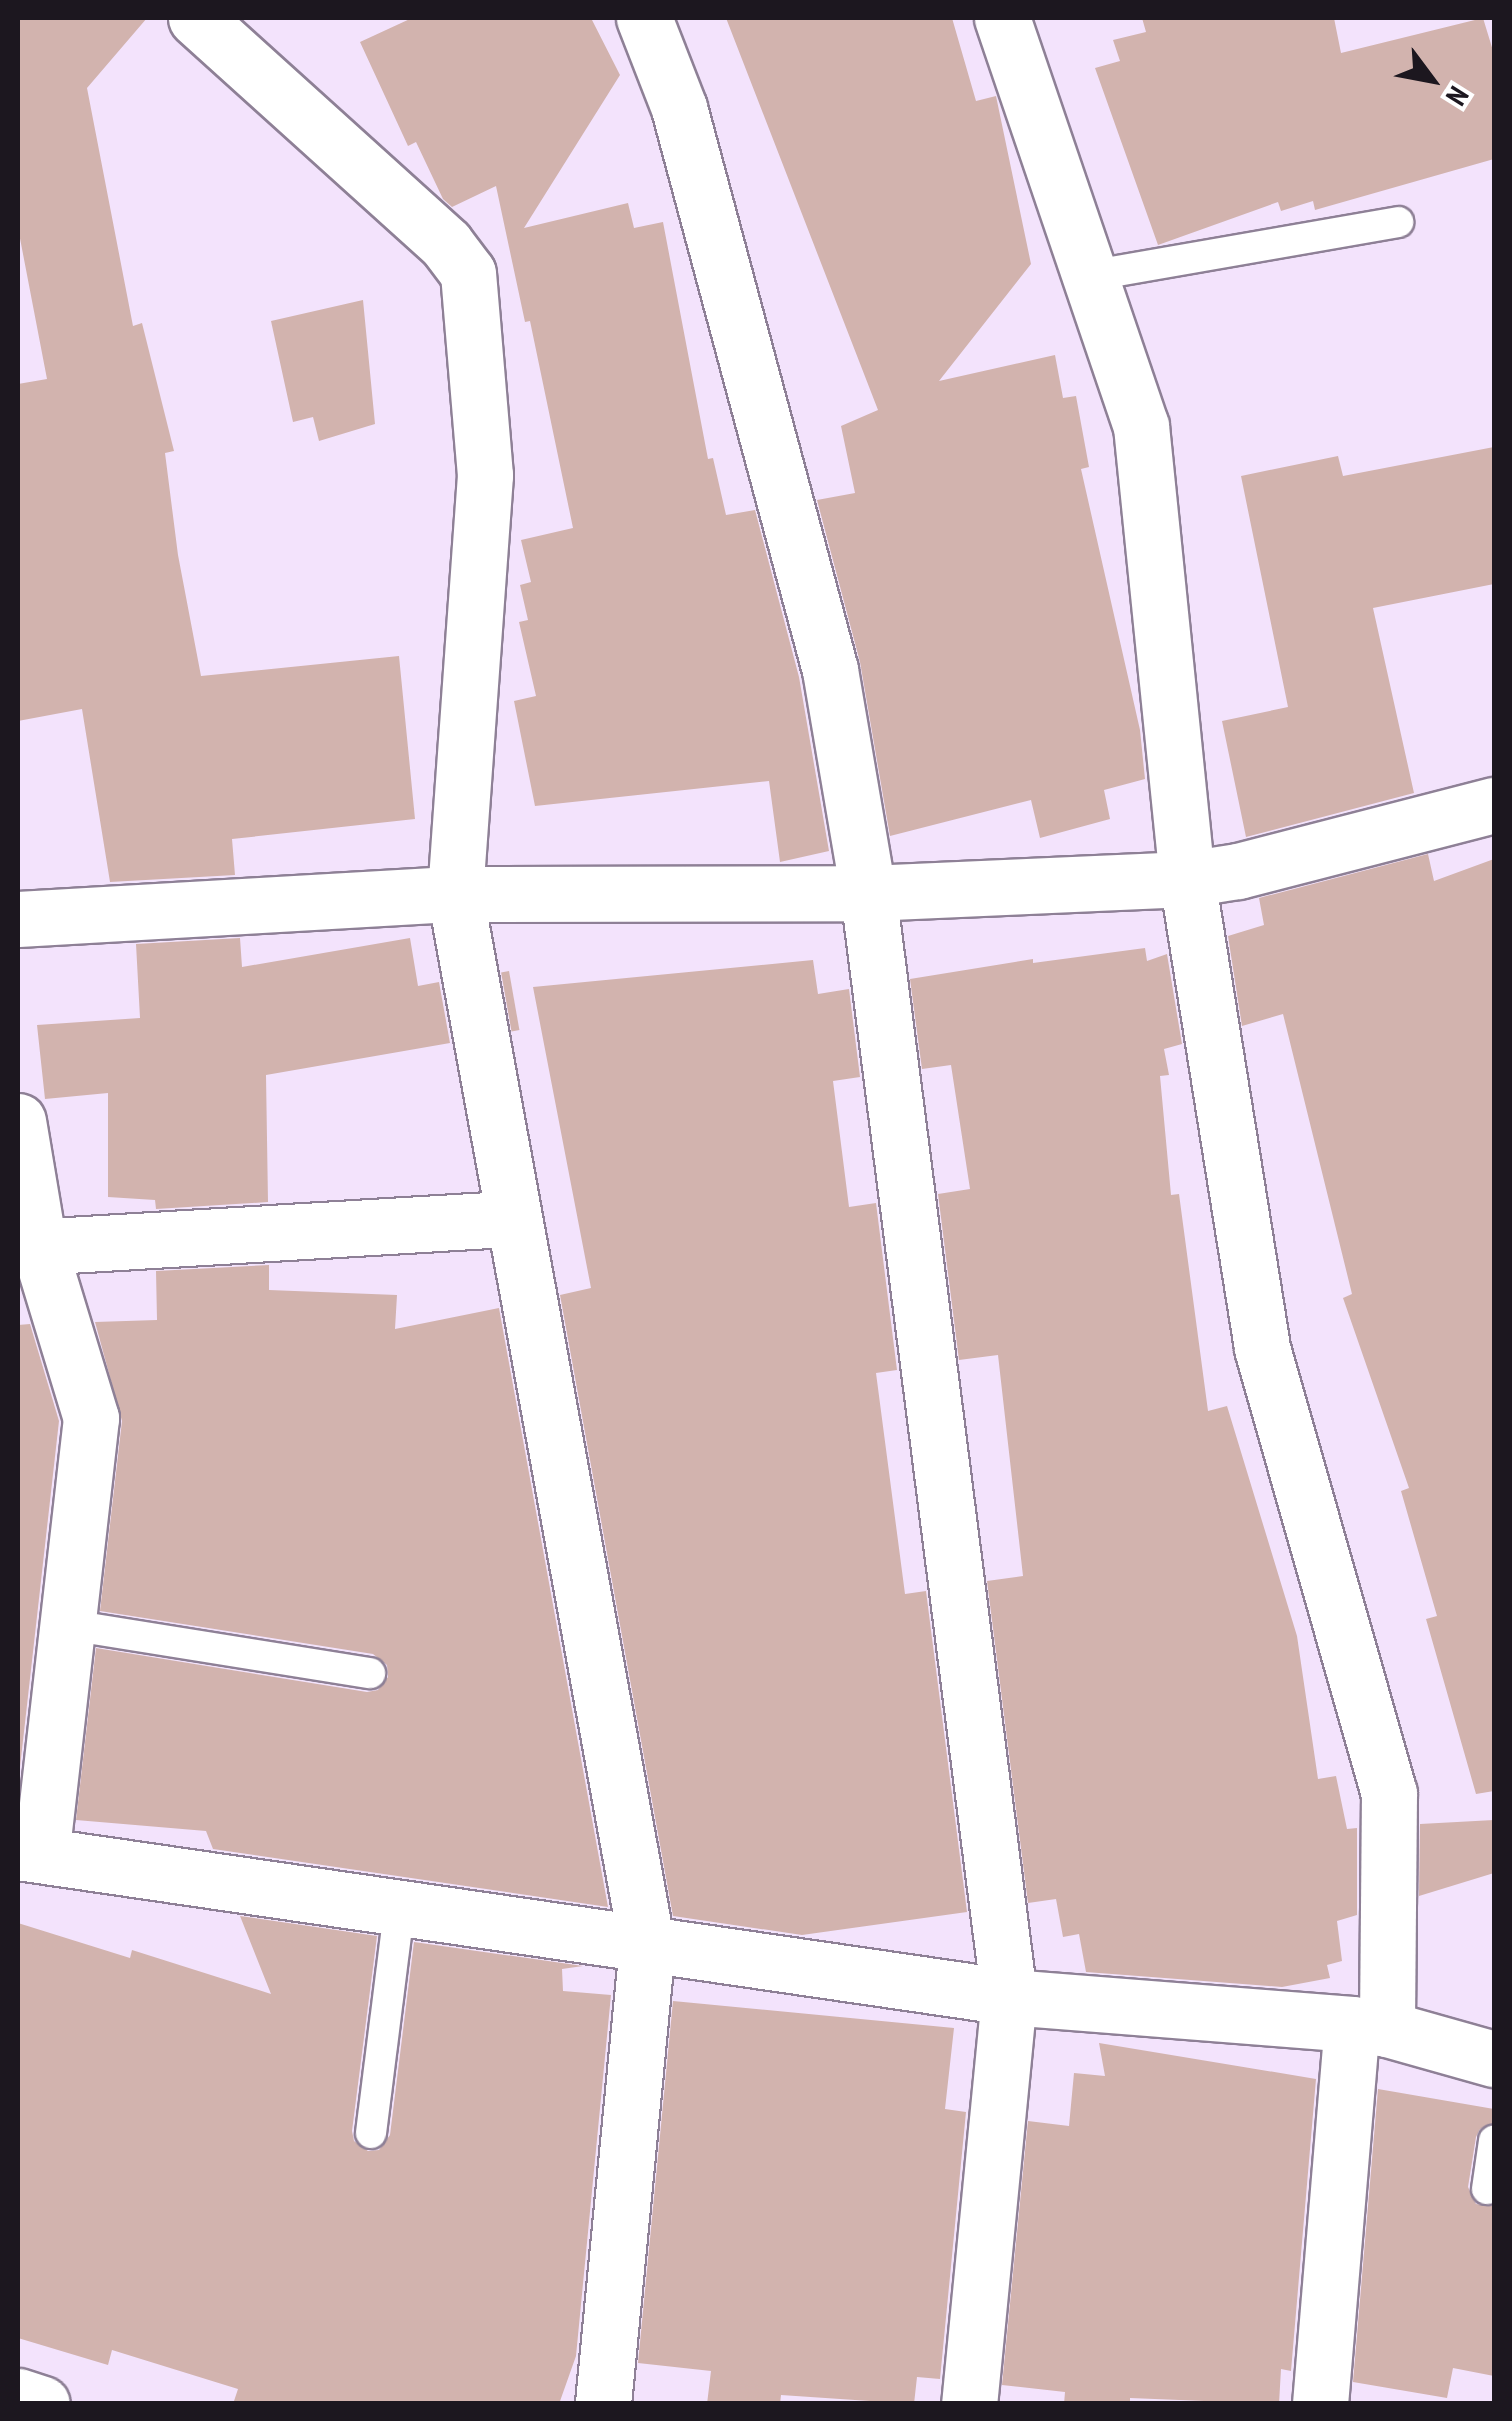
<!DOCTYPE html>
<html>
<head>
<meta charset="utf-8">
<style>
  body { margin:0 }
  #map { position:relative; width:1512px; height:2421px; overflow:hidden; background:#f3e3fc; font-family:"PT Sans Narrow",sans-serif }
  div>[style] { position:absolute }
  .building>* { inset:0; background:#d2b3ae; transform-origin:0 0 }
  .roads { filter:drop-shadow(2px 0 #8e8096) drop-shadow(-2px 0 #8e8096) drop-shadow(0 2px #8e8096) drop-shadow(0 -2px #8e8096) }
  .lane>* { height:30px; margin:-15px; padding:0 15px; transform-origin:15px; border-radius:15px; background:#fff }
  .street>* { height:55px; margin:-27.5px; padding:0 27.5px; transform-origin:27.5px; border-radius:27.5px; background:#fff }
  span { translate:-50% -50%; white-space:nowrap; text-align:center; line-height:1.15; -webkit-text-stroke:9px #fff; paint-order:stroke }
  .frame { position:absolute; inset:0; border:20px solid #1c171f; pointer-events:none }
  .north { position:absolute; left:1382px; top:30px; width:100px; height:100px; -webkit-text-stroke:8px #fff; paint-order:stroke; rotate:122deg; font-size:28px; font-weight:700; line-height:40px; text-align:center; color:#1c171f }
  .north::after { content:''; display:block; margin:auto; width:35px; height:45px; background:#1c171f; clip-path:polygon(50% 0,100% 100%,50% 72%,0 100%) }
</style>
</head>
<body>
<div id="map">
  <div class="building">
    <div style="clip-path:polygon(18px 18px,147px 18px,87px 88px,133px 326px,142px 323px,174px 451px,165px 453px,178px 555px,201px 676px,399px 656px,415px 819px,232px 839px,235px 875px,110px 882px,82px 709px,18px 721px,18px 384px,47px 379px,18px 228px)"></div>
    <div style="clip-path:polygon(412px 18px,591px 18px,620px 75px,524px 228px,628px 203px,634px 228px,663px 222px,708px 459px,713px 458px,726px 515px,755px 510px,799px 677px,829px 851px,780px 862px,769px 781px,535px 806px,514px 701px,536px 696px,519px 622px,528px 620px,520px 585px,531px 582px,521px 540px,573px 528px,530px 321px,525px 322px,496px 186px,452px 207px,443px 199px,416px 142px,408px 146px,360px 42px)"></div>
    <div style="clip-path:polygon(726px 18px,952px 18px,976px 101px,996px 96px,1031px 264px,939px 381px,1055px 355px,1063px 398px,1076px 396px,1089px 467px,1081px 469px,1140px 730px,1145px 779px,1104px 790px,1110px 819px,1040px 838px,1031px 800px,890px 836px,860px 662px,817px 500px,855px 493px,841px 426px,878px 410px)"></div>
    <div style="clip-path:polygon(1142px 18px,1334px 18px,1341px 53px,1483px 18px,1494px 54px,1494px 159px,1315px 210px,1313px 201px,1281px 211px,1278px 202px,1158px 245px,1095px 68px,1120px 61px,1113px 40px,1146px 32px)"></div>
    <div style="clip-path:polygon(363px 300px,375px 424px,319px 441px,313px 417px,293px 422px,271px 321px)"></div>
    <div style="clip-path:polygon(1494px 447px,1494px 584px,1373px 608px,1414px 793px,1246px 837px,1222px 721px,1288px 707px,1241px 476px,1338px 456px,1343px 476px)"></div>
    <div style="clip-path:polygon(1428px 854px,1434px 881px,1494px 859px,1494px 1791px,1476px 1794px,1426px 1619px,1437px 1616px,1401px 1491px,1409px 1488px,1343px 1298px,1352px 1294px,1283px 1014px,1242px 1026px,1228px 936px,1264px 925px,1259px 898px)"></div>
    <div style="clip-path:polygon(240px 938px,242px 967px,410px 938px,418px 986px,439px 982px,450px 1043px,266px 1075px,268px 1202px,156px 1209px,155px 1200px,108px 1197px,108px 1093px,45px 1099px,37px 1025px,140px 1018px,136px 944px)"></div>
    <div style="clip-path:polygon(1145px 948px,1147px 961px,1167px 954px,1182px 1044px,1164px 1049px,1169px 1075px,1160px 1076px,1171px 1195px,1179px 1194px,1208px 1411px,1227px 1406px,1297px 1636px,1318px 1779px,1336px 1776px,1347px 1829px,1357px 1828px,1357px 1915px,1337px 1921px,1342px 1961px,1327px 1965px,1330px 1978px,1282px 1987px,1086px 1972px,1079px 1934px,1063px 1937px,1056px 1899px,1028px 1903px,987px 1581px,1023px 1576px,998px 1355px,959px 1360px,938px 1194px,970px 1189px,951px 1065px,922px 1069px,910px 979px,1033px 959px,1033px 963px)"></div>
    <div style="clip-path:polygon(813px 960px,818px 994px,849px 989px,860px 1077px,833px 1081px,849px 1207px,876px 1203px,897px 1370px,876px 1373px,905px 1594px,926px 1591px,967px 1912px,802px 1935px,673px 1916px,560px 1295px,591px 1288px,533px 987px)"></div>
    <div style="left:509px;top:971px;width:60px;height:8px;rotate:80deg"></div>
    <div style="clip-path:polygon(269px 1265px,269px 1290px,397px 1295px,395px 1329px,499px 1308px,608px 1907px,213px 1849px,206px 1831px,76px 1820px,96px 1648px,367px 1692px,378px 1690px,388px 1677px,387px 1665px,373px 1654px,100px 1611px,122px 1421px,95px 1322px,157px 1320px,156px 1271px)"></div>
    <div style="clip-path:polygon(30px 1324px,59px 1421px,18px 1785px,18px 1325px)"></div>
    <div style="clip-path:polygon(1494px 1820px,1494px 1873px,1419px 1896px,1420px 1824px)"></div>
    <div style="clip-path:polygon(240px 1916px,377px 1936px,352px 2131px,354px 2141px,368px 2151px,379px 2150px,390px 2135px,414px 1942px,583px 1966px,562px 1969px,563px 1991px,611px 1995px,576px 2356px,559px 2404px,233px 2404px,238px 2389px,112px 2350px,108px 2365px,18px 2338px,18px 1923px,130px 1958px,132px 1950px,271px 1994px)"></div>
    <div style="clip-path:polygon(673px 2001px,954px 2028px,945px 2109px,966px 2112px,940px 2379px,917px 2377px,914px 2404px,781px 2395px,780px 2404px,707px 2404px,711px 2371px,638px 2363px)"></div>
    <div style="clip-path:polygon(1099px 2043px,1316px 2079px,1291px 2371px,1281px 2369px,1279px 2404px,1130px 2398px,1130px 2404px,1064px 2404px,1065px 2392px,1002px 2385px,1028px 2121px,1069px 2126px,1074px 2073px,1105px 2076px)"></div>
    <div style="clip-path:polygon(1378px 2089px,1494px 2109px,1494px 2123px,1480px 2129px,1476px 2137px,1468px 2187px,1476px 2204px,1494px 2206px,1494px 2376px,1453px 2368px,1447px 2398px,1353px 2382px)"></div>
  </div>
  <div class="roads">
    <div class="lane">
      <div style="left:1089px;top:276px;width:314px;rotate:-9.9deg"></div>
      <div style="left:69px;top:1625px;width:305px;rotate:9.1deg"></div>
      <div style="left:371px;top:2133px;width:230px;rotate:-82.8deg"></div>
      <div style="left:1487px;top:2189px;width:49px;rotate:-81.7deg"></div>
    </div>
    <div class="street">
      <div style="left:196px;top:18px;width:337px;rotate:42.1deg"></div>
      <div style="left:446px;top:244px;width:36px;rotate:53deg"></div>
      <div style="left:468px;top:273px;width:203px;rotate:85.2deg"></div>
      <div style="left:485px;top:475px;width:420px;rotate:94.1deg"></div>
      <div style="left:455px;top:894px;width:1069px;rotate:79.66deg"></div>
      <div style="left:647px;top:1946px;width:460px;rotate:95.5deg"></div>
      <div style="left:644px;top:18px;width:97px;rotate:68.7deg"></div>
      <div style="left:679px;top:108px;width:582px;rotate:74.96deg"></div>
      <div style="left:830px;top:670px;width:226px;rotate:80.3deg"></div>
      <div style="left:868px;top:893px;width:1113px;rotate:82.72deg"></div>
      <div style="left:1009px;top:1997px;width:409px;rotate:95.6deg"></div>
      <div style="left:1002px;top:18px;width:431px;rotate:71.2deg"></div>
      <div style="left:1141px;top:426px;width:455px;rotate:84.2deg"></div>
      <div style="left:1187px;top:879px;width:475px;rotate:80.9deg"></div>
      <div style="left:1262px;top:1348px;width:463px;rotate:74.1deg"></div>
      <div style="left:1389px;top:1793px;width:236px;rotate:90.5deg"></div>
      <div style="left:18px;top:919px;width:438px;rotate:-3.3deg"></div>
      <div style="left:455px;top:894px;width:413px;rotate:-0.1deg"></div>
      <div style="left:868px;top:893px;width:319px;rotate:-2.5deg"></div>
      <div style="left:1187px;top:879px;width:52px;rotate:-8.9deg"></div>
      <div style="left:1238px;top:871px;width:264px;rotate:-14.5deg"></div>
      <div style="left:18px;top:1121px;width:128px;rotate:80.5deg"></div>
      <div style="left:39px;top:1247px;width:179px;rotate:73.1deg"></div>
      <div style="left:91px;top:1418px;width:439px;rotate:96.5deg"></div>
      <div style="left:18px;top:1248px;width:496px;rotate:-3.4deg"></div>
      <div style="left:18px;top:1852px;width:1002px;rotate:8.32deg"></div>
      <div style="left:1009px;top:1997px;width:344px;rotate:4.5deg"></div>
      <div style="left:1352px;top:2024px;width:35px;rotate:8deg"></div>
      <div style="left:1387px;top:2029px;width:111px;rotate:15.7deg"></div>
      <div style="left:18px;top:2396px;width:25px;rotate:18deg"></div>
      <div style="left:1320px;top:2404px;width:381px;rotate:-85.2deg"></div>
    </div>
  </div>
  <div class="frame"></div>
  <div class="north">N</div>
</div>
</body>
</html>
